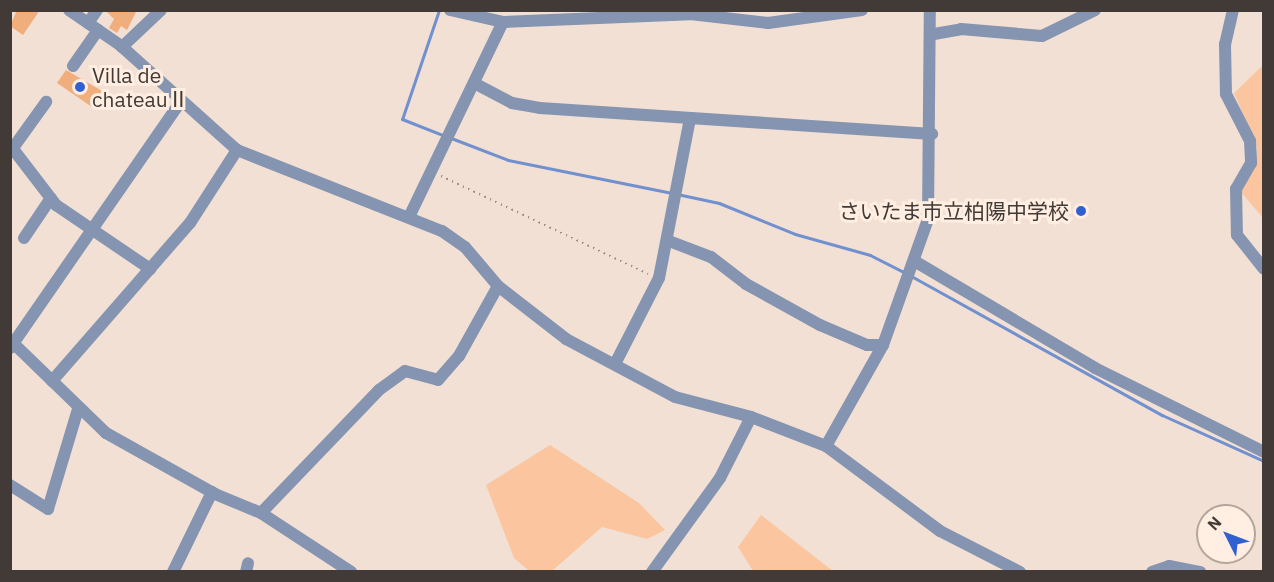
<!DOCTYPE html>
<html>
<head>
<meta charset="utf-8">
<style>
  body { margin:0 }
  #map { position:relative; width:1274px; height:582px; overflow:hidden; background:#f2e0d4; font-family:"IBM Plex Sans","Noto Sans JP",sans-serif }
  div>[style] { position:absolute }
  .green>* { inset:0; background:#fbc69f }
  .stream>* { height:3px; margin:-1.5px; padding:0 1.5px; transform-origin:1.5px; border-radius:1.5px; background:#7190cf }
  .building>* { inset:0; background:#f0ae7d }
  .path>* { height:2px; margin-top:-1px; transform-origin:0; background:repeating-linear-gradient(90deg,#9b8e86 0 1.5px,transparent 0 6px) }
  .minor>* { height:12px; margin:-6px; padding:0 6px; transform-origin:6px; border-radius:6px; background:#8594b0 }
  .dots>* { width:16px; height:16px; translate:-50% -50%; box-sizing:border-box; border:3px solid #ffeee1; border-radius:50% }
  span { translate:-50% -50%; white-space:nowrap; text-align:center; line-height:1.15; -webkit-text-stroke:6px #ffeee1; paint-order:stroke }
  .poi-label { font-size:21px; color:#413a36 }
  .left { translate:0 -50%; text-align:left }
  .right { translate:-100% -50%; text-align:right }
  .frame { position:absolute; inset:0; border:12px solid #413a36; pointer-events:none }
  .north { position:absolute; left:1196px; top:504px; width:60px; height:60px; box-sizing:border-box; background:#ffeee1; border:2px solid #b3a69d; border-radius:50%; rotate:312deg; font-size:16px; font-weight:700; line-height:24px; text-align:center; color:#413a36 }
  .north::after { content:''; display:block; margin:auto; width:21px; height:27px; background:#3161d0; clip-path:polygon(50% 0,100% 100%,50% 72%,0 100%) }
</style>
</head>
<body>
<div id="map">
  <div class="green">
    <div style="clip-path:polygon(1263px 65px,1263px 218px,1240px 191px,1256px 163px,1257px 147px,1234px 93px)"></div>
    <div style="clip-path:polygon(550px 445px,639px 503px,665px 530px,647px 539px,602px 527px,552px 571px,529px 571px,514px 558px,486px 485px)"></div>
    <div style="clip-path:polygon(761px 515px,833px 571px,753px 571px,738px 547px)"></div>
  </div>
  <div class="stream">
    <div style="left:439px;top:10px;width:115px;rotate:108.7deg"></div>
    <div style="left:402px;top:119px;width:46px;rotate:21.6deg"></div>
    <div style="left:451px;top:138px;width:61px;rotate:21.1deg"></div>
    <div style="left:508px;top:160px;width:166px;rotate:11.4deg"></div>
    <div style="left:677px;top:194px;width:43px;rotate:12.1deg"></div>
    <div style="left:719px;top:203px;width:82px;rotate:22.2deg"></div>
    <div style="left:795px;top:234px;width:78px;rotate:15.6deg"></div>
    <div style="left:870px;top:255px;width:39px;rotate:27deg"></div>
    <div style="left:911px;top:276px;width:287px;rotate:29deg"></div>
    <div style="left:1162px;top:415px;width:112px;rotate:24.3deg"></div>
  </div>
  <div class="building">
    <div style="clip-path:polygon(17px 10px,40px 10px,23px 35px,10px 26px)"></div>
    <div style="clip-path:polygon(105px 10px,137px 10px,127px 30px,121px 26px,117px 33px,109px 28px,114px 19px)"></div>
    <div style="clip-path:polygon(66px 70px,102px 91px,92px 107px,57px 83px)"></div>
  </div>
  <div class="path">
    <div style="left:441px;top:176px;width:229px;rotate:25.3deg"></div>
  </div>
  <div class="minor">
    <div style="left:69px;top:10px;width:62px;rotate:34.5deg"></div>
    <div style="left:120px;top:45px;width:157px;rotate:41.9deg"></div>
    <div style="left:237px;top:150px;width:220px;rotate:21.6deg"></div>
    <div style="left:442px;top:231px;width:28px;rotate:35deg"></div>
    <div style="left:465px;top:247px;width:51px;rotate:49.8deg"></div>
    <div style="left:498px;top:286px;width:86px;rotate:37.9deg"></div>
    <div style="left:566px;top:339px;width:123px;rotate:28deg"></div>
    <div style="left:675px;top:397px;width:79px;rotate:14.7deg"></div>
    <div style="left:751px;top:417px;width:80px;rotate:21.1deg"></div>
    <div style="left:826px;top:446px;width:142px;rotate:36.7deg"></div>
    <div style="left:940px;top:531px;width:90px;rotate:27.1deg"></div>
    <div style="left:450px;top:10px;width:54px;rotate:12.8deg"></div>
    <div style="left:503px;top:22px;width:187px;rotate:-2.4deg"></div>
    <div style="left:690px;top:14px;width:79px;rotate:6.6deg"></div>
    <div style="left:768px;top:23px;width:95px;rotate:-7.9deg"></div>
    <div style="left:1233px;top:10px;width:35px;rotate:103deg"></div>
    <div style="left:1225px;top:44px;width:50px;rotate:88.9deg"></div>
    <div style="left:1226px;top:94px;width:53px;rotate:62.9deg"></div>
    <div style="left:1250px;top:141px;width:22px;rotate:87deg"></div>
    <div style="left:1251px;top:163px;width:30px;rotate:120deg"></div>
    <div style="left:1236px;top:189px;width:46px;rotate:88.8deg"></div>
    <div style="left:1237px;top:235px;width:43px;rotate:51.5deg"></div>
    <div style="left:88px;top:23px;width:16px;rotate:-55deg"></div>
    <div style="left:934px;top:34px;width:27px;rotate:-10deg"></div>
    <div style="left:961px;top:29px;width:81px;rotate:4.9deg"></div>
    <div style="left:1042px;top:36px;width:59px;rotate:-26.1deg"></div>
    <div style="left:122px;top:47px;width:54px;rotate:-43.5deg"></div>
    <div style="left:73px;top:66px;width:44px;rotate:-55.2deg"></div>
    <div style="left:474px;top:83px;width:43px;rotate:27.8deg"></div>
    <div style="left:512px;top:103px;width:28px;rotate:10deg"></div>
    <div style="left:540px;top:108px;width:393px;rotate:3.8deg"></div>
    <div style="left:10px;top:145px;width:76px;rotate:52.5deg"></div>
    <div style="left:56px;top:205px;width:114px;rotate:34.2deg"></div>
    <div style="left:13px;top:148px;width:57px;rotate:-54.3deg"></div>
    <div style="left:410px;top:215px;width:214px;rotate:-64.3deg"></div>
    <div style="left:24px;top:238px;width:48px;rotate:-56deg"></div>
    <div style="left:669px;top:241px;width:45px;rotate:20.9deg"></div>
    <div style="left:711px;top:257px;width:44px;rotate:37.6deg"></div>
    <div style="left:746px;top:284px;width:85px;rotate:29deg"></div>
    <div style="left:820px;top:325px;width:51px;rotate:23.1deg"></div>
    <div style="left:867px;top:345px;width:16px"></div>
    <div style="left:916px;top:262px;width:208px;rotate:30.6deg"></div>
    <div style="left:1095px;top:368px;width:189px;rotate:26.4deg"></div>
    <div style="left:10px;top:340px;width:134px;rotate:44.1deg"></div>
    <div style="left:106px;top:433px;width:125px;rotate:29.2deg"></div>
    <div style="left:215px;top:494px;width:50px;rotate:22.4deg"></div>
    <div style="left:261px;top:513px;width:108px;rotate:33.2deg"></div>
    <div style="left:10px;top:348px;width:300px;rotate:-55.3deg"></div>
    <div style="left:616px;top:362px;width:94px;rotate:-62.9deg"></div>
    <div style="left:659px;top:278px;width:163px;rotate:-79deg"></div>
    <div style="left:52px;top:381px;width:210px;rotate:-48.9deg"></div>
    <div style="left:190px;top:223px;width:87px;rotate:-57.2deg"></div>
    <div style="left:826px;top:446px;width:116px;rotate:-60.6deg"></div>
    <div style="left:883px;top:345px;width:134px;rotate:-70.3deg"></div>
    <div style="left:928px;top:219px;width:209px;rotate:-89.5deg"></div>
    <div style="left:10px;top:485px;width:45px;rotate:32.3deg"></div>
    <div style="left:48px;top:509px;width:104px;rotate:-73.3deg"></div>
    <div style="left:261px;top:513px;width:170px;rotate:-46.2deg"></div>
    <div style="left:379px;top:390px;width:32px;rotate:-36deg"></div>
    <div style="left:405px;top:371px;width:34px;rotate:15deg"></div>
    <div style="left:438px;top:380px;width:32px;rotate:-49deg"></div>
    <div style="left:459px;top:356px;width:80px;rotate:-60.9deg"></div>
    <div style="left:173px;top:572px;width:89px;rotate:-64deg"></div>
    <div style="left:246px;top:572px;width:9px;rotate:-77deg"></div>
    <div style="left:652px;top:572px;width:116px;rotate:-54.1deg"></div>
    <div style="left:720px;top:478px;width:68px;rotate:-63.1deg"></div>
    <div style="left:1152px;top:572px;width:18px;rotate:-19deg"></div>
    <div style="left:1169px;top:566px;width:32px;rotate:11deg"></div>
  </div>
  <div class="dots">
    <div style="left:80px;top:87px;background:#3161d0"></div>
    <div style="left:1081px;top:211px;background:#3161d0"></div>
  </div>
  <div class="poi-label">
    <span class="left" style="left:92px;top:87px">Villa de<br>chateauⅡ</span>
    <span class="right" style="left:1069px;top:211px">さいたま市立柏陽中学校</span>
  </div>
  <div class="frame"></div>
  <div class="north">N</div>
</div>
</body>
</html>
